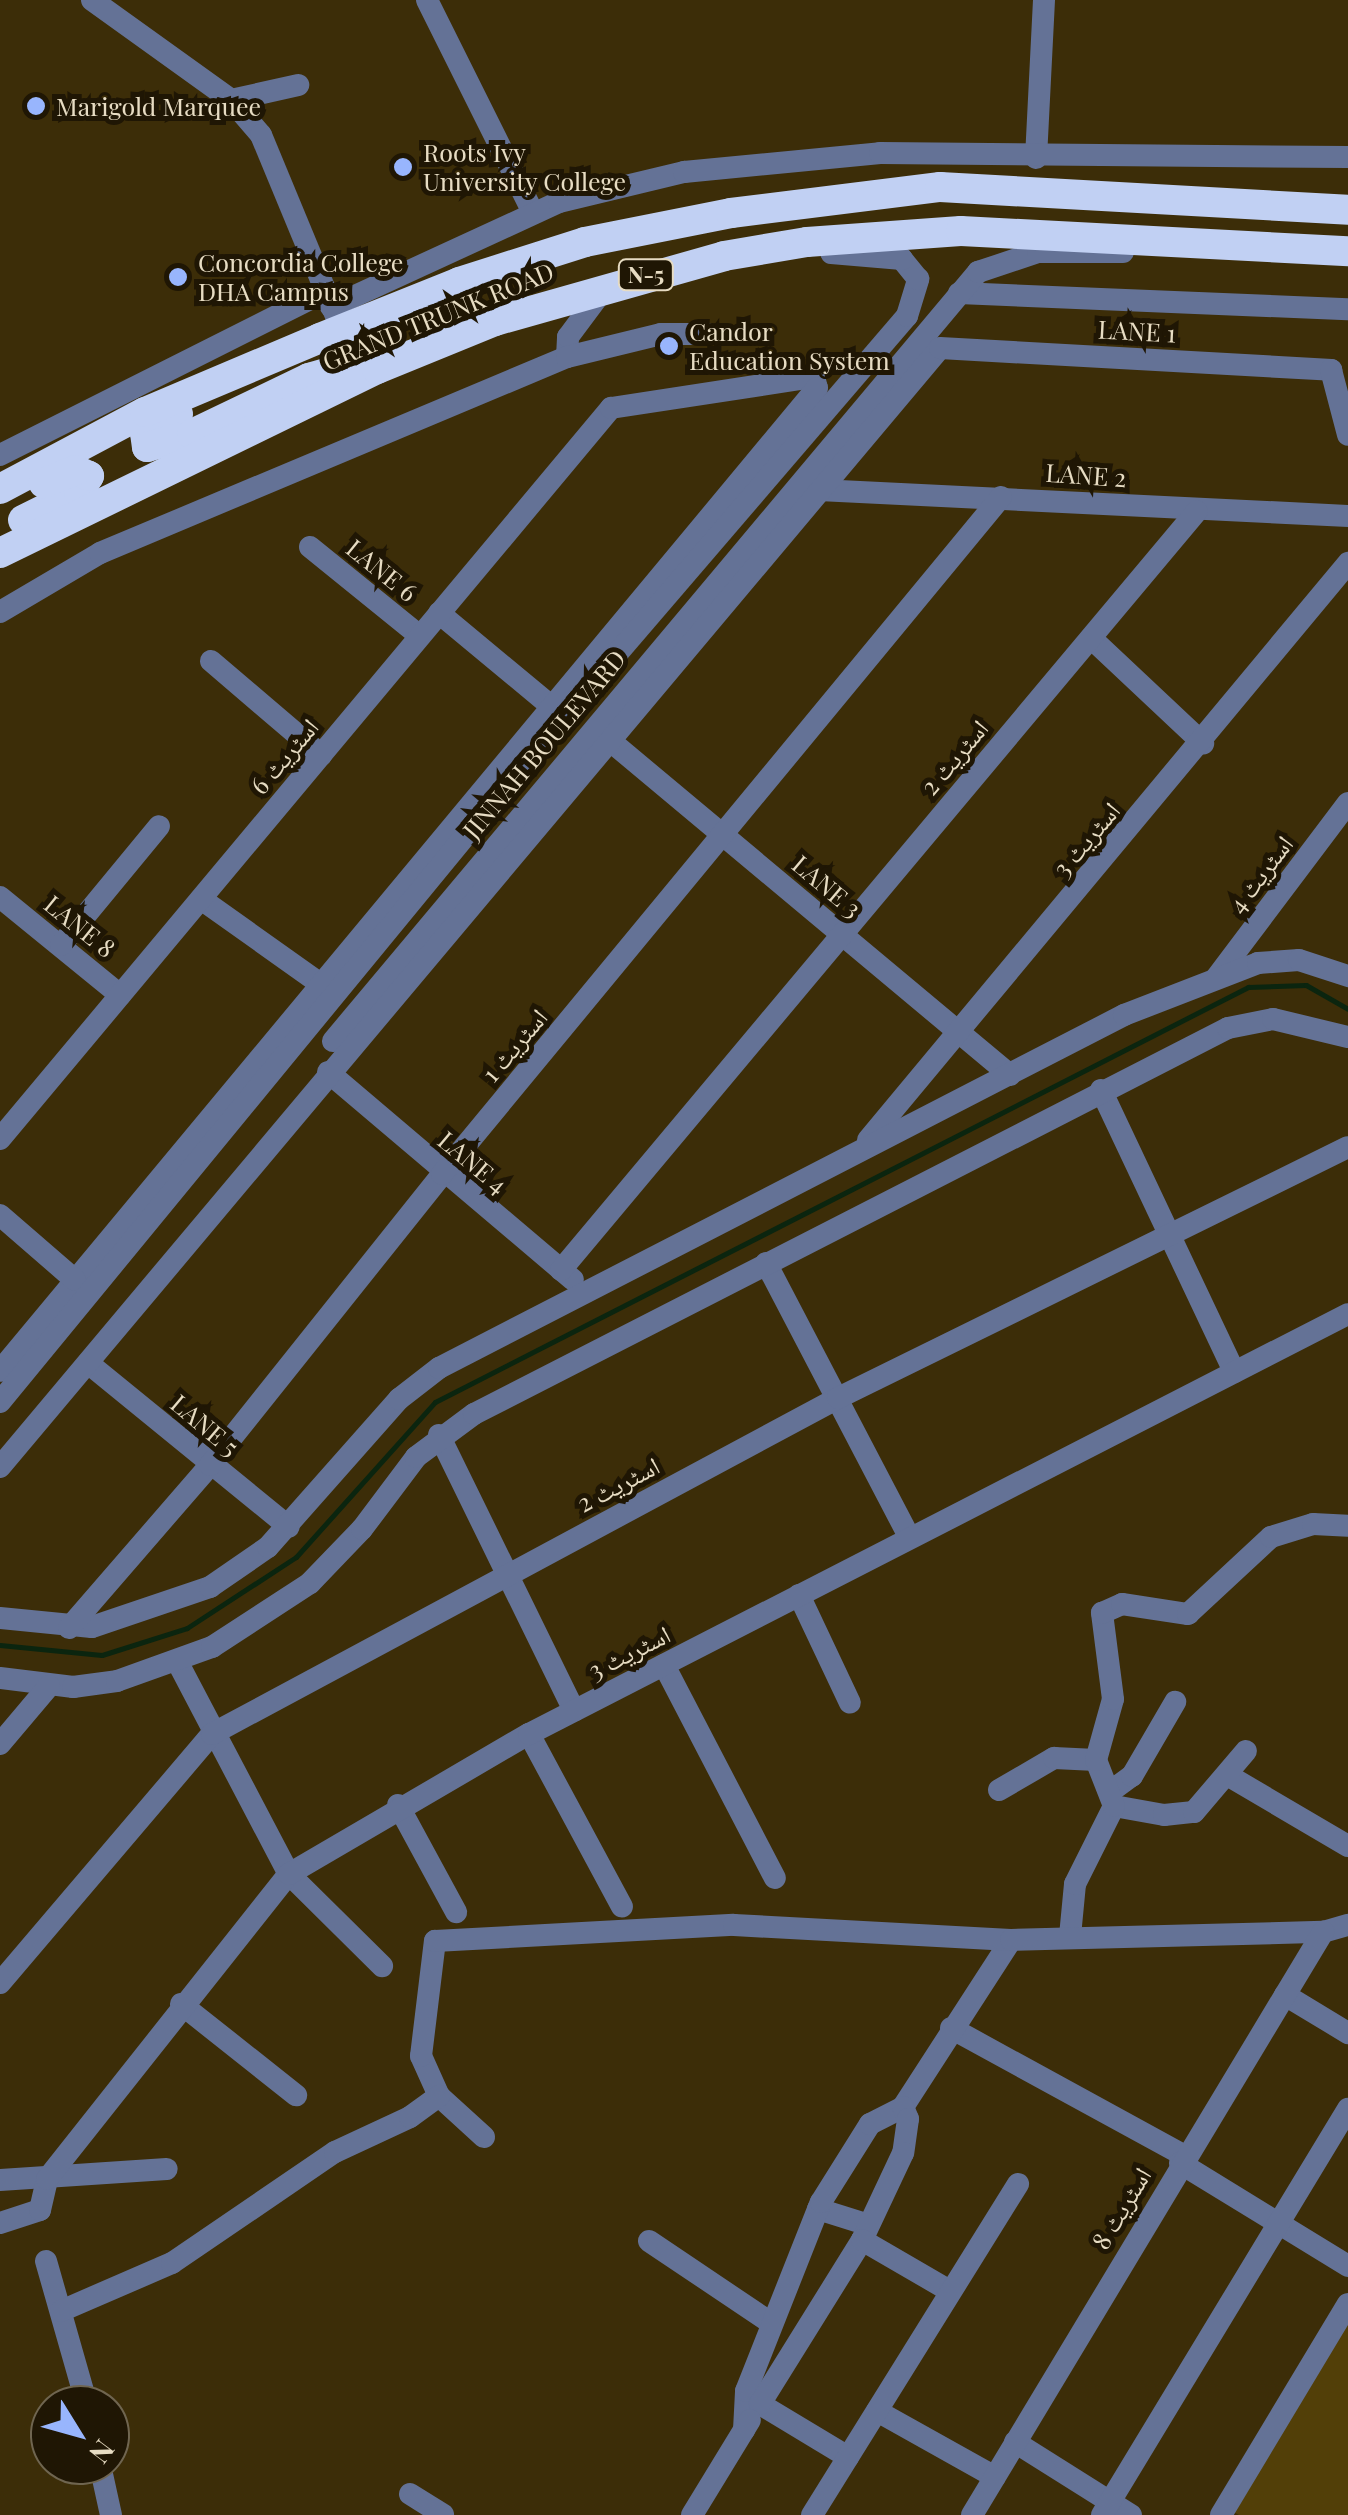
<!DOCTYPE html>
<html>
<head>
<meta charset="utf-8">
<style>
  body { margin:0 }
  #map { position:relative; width:1348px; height:2515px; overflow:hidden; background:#3c2d08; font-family:"Playfair Display","Noto Naskh Arabic",serif }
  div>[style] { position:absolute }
  .green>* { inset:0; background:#523f08 }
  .stream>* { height:5px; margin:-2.5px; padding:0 2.5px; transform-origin:2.5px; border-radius:2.5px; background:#0b250f }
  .minor>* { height:22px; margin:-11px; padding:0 11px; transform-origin:11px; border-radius:11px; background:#647296 }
  .highway>* { height:30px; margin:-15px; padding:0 15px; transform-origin:15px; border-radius:15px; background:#c1d0f3 }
  .dots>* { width:28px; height:28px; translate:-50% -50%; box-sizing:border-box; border:5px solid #1f1604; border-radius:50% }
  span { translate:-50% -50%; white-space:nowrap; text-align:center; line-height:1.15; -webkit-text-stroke:10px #1f1604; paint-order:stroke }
  .shield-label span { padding:2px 8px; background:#1f1604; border:2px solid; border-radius:8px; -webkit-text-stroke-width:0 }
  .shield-label { font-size:22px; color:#e7dcc3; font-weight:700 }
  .poi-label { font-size:25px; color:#e7dcc3 }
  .left { translate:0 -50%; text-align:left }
  .street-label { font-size:25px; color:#e7dcc3 }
  .north { position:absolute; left:30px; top:2385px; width:100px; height:100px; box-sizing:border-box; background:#1f1604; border:2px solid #6f6550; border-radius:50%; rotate:127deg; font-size:28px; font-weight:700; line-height:40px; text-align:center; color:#e7dcc3 }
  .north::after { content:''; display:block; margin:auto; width:35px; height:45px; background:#98b5fd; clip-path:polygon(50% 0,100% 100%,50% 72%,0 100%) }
</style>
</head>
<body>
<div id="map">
  <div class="green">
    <div style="clip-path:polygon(1348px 2300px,1348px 2515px,1239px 2515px,1226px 2508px)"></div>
  </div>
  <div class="stream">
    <div style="left:0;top:1645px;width:102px;rotate:5.6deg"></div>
    <div style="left:102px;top:1655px;width:89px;rotate:-17.6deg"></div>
    <div style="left:187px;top:1628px;width:130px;rotate:-33.1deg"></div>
    <div style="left:296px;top:1557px;width:208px;rotate:-48.1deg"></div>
    <div style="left:435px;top:1402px;width:913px;rotate:-27.04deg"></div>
    <div style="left:1248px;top:987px;width:58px;rotate:-2deg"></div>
    <div style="left:1306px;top:985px;width:48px;rotate:29.7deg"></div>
  </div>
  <div class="minor">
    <div style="left:92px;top:0;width:171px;rotate:35.7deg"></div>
    <div style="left:231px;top:100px;width:46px;rotate:49.4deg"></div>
    <div style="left:261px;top:135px;width:201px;rotate:67.5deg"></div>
    <div style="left:427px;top:0;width:238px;rotate:63.5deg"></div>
    <div style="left:231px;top:100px;width:69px;rotate:-12.6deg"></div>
    <div style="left:1036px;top:158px;width:158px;rotate:-87.1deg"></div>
    <div style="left:959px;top:293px;width:389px;rotate:2.4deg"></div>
    <div style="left:331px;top:307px;width:251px;rotate:-24.7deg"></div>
    <div style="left:559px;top:202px;width:129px;rotate:-13.5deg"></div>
    <div style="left:684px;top:172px;width:197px;rotate:-5.5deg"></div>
    <div style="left:880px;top:153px;width:468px;rotate:0.5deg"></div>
    <div style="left:567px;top:357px;width:20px;rotate:-87deg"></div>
    <div style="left:568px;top:337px;width:59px;rotate:-53.3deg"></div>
    <div style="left:0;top:455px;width:363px;rotate:-26.7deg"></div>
    <div style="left:819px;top:490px;width:530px;rotate:2.81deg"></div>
    <div style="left:310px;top:547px;width:141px;rotate:39deg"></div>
    <div style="left:0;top:612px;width:116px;rotate:-30.5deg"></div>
    <div style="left:100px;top:553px;width:506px;rotate:-22.77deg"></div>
    <div style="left:567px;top:357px;width:97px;rotate:-13.7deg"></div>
    <div style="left:661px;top:334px;width:46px"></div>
    <div style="left:439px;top:613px;width:144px;rotate:39.7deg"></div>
    <div style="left:1091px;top:638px;width:154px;rotate:43.2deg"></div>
    <div style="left:211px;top:661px;width:145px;rotate:40.5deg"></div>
    <div style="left:608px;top:739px;width:524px;rotate:39.89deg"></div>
    <div style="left:0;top:897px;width:155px;rotate:39.2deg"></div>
    <div style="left:201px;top:899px;width:148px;rotate:35.4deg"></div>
    <div style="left:61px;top:945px;width:154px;rotate:-50.5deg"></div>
    <div style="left:1216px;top:978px;width:219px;rotate:-53deg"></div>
    <div style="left:333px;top:1041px;width:1004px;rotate:-50.01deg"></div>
    <div style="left:978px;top:272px;width:63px;rotate:-18.4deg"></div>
    <div style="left:1038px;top:252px;width:85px"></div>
    <div style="left:328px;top:1072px;width:321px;rotate:40.3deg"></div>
    <div style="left:1101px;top:1090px;width:312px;rotate:64.7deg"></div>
    <div style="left:0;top:1139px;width:953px;rotate:-50.11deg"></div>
    <div style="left:611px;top:408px;width:205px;rotate:-8.7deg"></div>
    <div style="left:814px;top:377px;width:11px;rotate:75deg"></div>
    <div style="left:817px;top:388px;width:1278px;rotate:129.73deg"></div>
    <div style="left:868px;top:1140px;width:751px;rotate:-50.24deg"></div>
    <div style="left:0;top:1215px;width:99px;rotate:40.9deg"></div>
    <div style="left:766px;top:1263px;width:310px;rotate:62.4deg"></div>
    <div style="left:561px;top:1270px;width:990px;rotate:-50.04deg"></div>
    <div style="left:88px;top:1363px;width:259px;rotate:39.2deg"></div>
    <div style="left:0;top:1402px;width:893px;rotate:-50.59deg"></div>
    <div style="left:567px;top:712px;width:522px;rotate:-49.35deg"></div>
    <div style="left:907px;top:316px;width:39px;rotate:-73deg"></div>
    <div style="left:918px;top:279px;width:26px;rotate:-129deg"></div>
    <div style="left:902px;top:259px;width:71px;rotate:-175.2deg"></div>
    <div style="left:439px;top:1435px;width:307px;rotate:63.9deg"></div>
    <div style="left:0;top:1467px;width:1461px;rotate:-49.97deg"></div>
    <div style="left:940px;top:348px;width:392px;rotate:3.2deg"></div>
    <div style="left:1331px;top:370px;width:67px;rotate:75.3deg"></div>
    <div style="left:799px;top:1595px;width:119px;rotate:64.7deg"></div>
    <div style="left:0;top:1618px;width:92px;rotate:5.6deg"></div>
    <div style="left:92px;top:1627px;width:125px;rotate:-18.7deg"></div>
    <div style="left:210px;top:1587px;width:70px;rotate:-34.6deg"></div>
    <div style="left:268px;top:1547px;width:198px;rotate:-48.5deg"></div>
    <div style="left:399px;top:1399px;width:51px;rotate:-37.8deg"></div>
    <div style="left:439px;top:1368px;width:771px;rotate:-27.26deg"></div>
    <div style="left:1124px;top:1015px;width:144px;rotate:-21.2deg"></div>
    <div style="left:1258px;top:963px;width:41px;rotate:-4.2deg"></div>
    <div style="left:1299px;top:960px;width:52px;rotate:18.1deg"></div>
    <div style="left:69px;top:1628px;width:216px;rotate:-49.1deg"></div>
    <div style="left:210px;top:1465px;width:372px;rotate:-51.4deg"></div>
    <div style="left:442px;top:1174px;width:878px;rotate:-50.45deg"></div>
    <div style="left:177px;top:1661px;width:241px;rotate:62.3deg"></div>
    <div style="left:289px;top:1874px;width:131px;rotate:44.7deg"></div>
    <div style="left:664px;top:1665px;width:240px;rotate:62.5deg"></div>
    <div style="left:0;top:1678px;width:74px;rotate:7deg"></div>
    <div style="left:73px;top:1687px;width:44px;rotate:-7.8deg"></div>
    <div style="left:117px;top:1681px;width:101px;rotate:-19.7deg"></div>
    <div style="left:212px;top:1647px;width:117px;rotate:-33.1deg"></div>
    <div style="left:310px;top:1583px;width:75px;rotate:-46.1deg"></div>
    <div style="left:362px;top:1529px;width:90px;rotate:-53.1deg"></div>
    <div style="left:416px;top:1457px;width:72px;rotate:-36.6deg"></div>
    <div style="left:474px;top:1414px;width:847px;rotate:-27.11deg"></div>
    <div style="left:1228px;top:1028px;width:46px;rotate:-11.3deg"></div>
    <div style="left:1273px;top:1019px;width:77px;rotate:13.5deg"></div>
    <div style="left:529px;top:1734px;width:196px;rotate:61.7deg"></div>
    <div style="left:0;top:1744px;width:76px;rotate:-49.8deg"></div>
    <div style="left:1229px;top:1776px;width:138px;rotate:30.5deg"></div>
    <div style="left:999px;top:1790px;width:64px;rotate:-30.2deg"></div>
    <div style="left:1054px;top:1758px;width:42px;rotate:2.7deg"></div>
    <div style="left:1111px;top:1791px;width:26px;rotate:-36deg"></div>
    <div style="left:1132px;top:1776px;width:86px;rotate:-59.8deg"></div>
    <div style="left:398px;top:1805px;width:122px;rotate:61.5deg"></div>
    <div style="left:1114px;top:1806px;width:51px;rotate:10.2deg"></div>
    <div style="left:1164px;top:1815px;width:30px;rotate:-6deg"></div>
    <div style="left:1194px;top:1812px;width:80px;rotate:-49.6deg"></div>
    <div style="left:1070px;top:1936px;width:52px;rotate:-84.5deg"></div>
    <div style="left:1075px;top:1884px;width:87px;rotate:-63.4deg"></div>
    <div style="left:1114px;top:1806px;width:49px;rotate:-111.4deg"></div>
    <div style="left:1096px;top:1760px;width:63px;rotate:-74.4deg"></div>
    <div style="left:1113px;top:1699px;width:87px;rotate:-97.3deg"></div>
    <div style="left:1102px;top:1613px;width:22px;rotate:-24deg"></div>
    <div style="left:1122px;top:1604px;width:67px;rotate:8.6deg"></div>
    <div style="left:1188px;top:1614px;width:113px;rotate:-42.9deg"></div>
    <div style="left:1271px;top:1537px;width:44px;rotate:-17.2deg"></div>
    <div style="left:1313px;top:1524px;width:35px;rotate:3deg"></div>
    <div style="left:0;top:1983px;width:327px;rotate:-49.6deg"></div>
    <div style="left:212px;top:1734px;width:710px;rotate:-28.22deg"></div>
    <div style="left:838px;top:1398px;width:568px;rotate:-26.2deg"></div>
    <div style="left:1285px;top:1995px;width:74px;rotate:31.1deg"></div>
    <div style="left:181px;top:2004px;width:147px;rotate:38.4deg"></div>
    <div style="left:951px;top:2028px;width:267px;rotate:28.7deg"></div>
    <div style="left:903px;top:2107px;width:199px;rotate:-57.1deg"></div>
    <div style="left:484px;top:2137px;width:61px;rotate:-137.7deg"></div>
    <div style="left:439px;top:2096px;width:44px;rotate:-114.2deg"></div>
    <div style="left:421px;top:2056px;width:116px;rotate:-83.1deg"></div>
    <div style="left:435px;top:1941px;width:299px;rotate:-3.1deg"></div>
    <div style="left:734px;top:1925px;width:277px;rotate:3.1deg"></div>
    <div style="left:1011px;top:1940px;width:312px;rotate:-1.5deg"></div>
    <div style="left:1323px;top:1932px;width:26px;rotate:-16deg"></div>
    <div style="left:1180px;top:2163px;width:197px;rotate:31.5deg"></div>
    <div style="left:0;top:2180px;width:167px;rotate:-3.8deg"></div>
    <div style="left:818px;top:2209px;width:50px;rotate:17.4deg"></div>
    <div style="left:0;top:2223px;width:42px;rotate:-18deg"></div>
    <div style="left:40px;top:2210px;width:32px;rotate:-77deg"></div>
    <div style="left:47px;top:2179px;width:389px;rotate:-51.6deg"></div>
    <div style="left:289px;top:1874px;width:278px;rotate:-30.3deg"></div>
    <div style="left:529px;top:1734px;width:920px;rotate:-27.15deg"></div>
    <div style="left:649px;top:2241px;width:147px;rotate:33.9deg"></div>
    <div style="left:46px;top:2261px;width:150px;rotate:74.1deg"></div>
    <div style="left:61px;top:2311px;width:121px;rotate:-23.4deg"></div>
    <div style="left:172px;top:2263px;width:197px;rotate:-34.3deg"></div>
    <div style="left:335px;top:2152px;width:83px;rotate:-25deg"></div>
    <div style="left:410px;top:2117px;width:36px;rotate:-36deg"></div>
    <div style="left:877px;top:2411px;width:135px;rotate:29.2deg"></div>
    <div style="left:744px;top:2430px;width:39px;rotate:-87deg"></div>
    <div style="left:746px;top:2391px;width:203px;rotate:-68.4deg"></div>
    <div style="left:821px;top:2202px;width:92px;rotate:-57.9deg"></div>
    <div style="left:870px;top:2124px;width:37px;rotate:-27deg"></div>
    <div style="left:903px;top:2107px;width:13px;rotate:67deg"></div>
    <div style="left:908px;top:2119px;width:34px;rotate:98deg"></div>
    <div style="left:903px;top:2153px;width:96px;rotate:115.2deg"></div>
    <div style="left:1015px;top:2442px;width:137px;rotate:32.2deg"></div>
    <div style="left:848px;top:2457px;width:103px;rotate:-148.9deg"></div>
    <div style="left:760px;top:2404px;width:193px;rotate:-58.1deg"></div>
    <div style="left:862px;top:2240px;width:102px;rotate:30.1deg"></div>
    <div style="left:100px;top:2465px;width:51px;rotate:77.6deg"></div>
    <div style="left:410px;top:2494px;width:39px;rotate:32deg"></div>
    <div style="left:692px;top:2515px;width:111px;rotate:-58.6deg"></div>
    <div style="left:812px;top:2515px;width:390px;rotate:-58.1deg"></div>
    <div style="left:972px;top:2515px;width:681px;rotate:-58.95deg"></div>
    <div style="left:1102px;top:2515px;width:475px;rotate:-58.8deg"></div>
    <div style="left:1221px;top:2515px;width:246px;rotate:-59deg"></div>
  </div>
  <div class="highway">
    <div style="left:178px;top:414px;width:38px;rotate:150deg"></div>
    <div style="left:145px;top:433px;width:14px;rotate:82deg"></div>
    <div style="left:147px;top:447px;width:47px;rotate:-16.1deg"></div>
    <div style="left:192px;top:434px;width:130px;rotate:-25.6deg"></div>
    <div style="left:309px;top:378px;width:47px;rotate:-16.1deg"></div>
    <div style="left:0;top:489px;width:164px;rotate:-28deg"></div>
    <div style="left:145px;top:412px;width:190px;rotate:-22.9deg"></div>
    <div style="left:320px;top:338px;width:150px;rotate:-21.9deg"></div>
    <div style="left:459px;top:282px;width:132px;rotate:-17.6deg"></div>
    <div style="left:585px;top:242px;width:149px;rotate:-11.2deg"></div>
    <div style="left:731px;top:213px;width:211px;rotate:-7.1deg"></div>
    <div style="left:940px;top:187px;width:409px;rotate:3.2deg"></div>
    <div style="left:23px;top:520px;width:63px;rotate:-26.6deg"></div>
    <div style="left:79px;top:492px;width:19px;rotate:-58deg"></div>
    <div style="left:89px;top:476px;width:14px;rotate:-155deg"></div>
    <div style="left:76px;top:470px;width:35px;rotate:158deg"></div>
    <div style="left:0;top:553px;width:420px;rotate:-26deg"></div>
    <div style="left:377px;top:369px;width:127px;rotate:-22.1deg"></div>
    <div style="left:495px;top:321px;width:238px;rotate:-15.8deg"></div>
    <div style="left:724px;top:256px;width:84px;rotate:-9.6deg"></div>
    <div style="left:807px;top:242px;width:154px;rotate:-4.1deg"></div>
    <div style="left:961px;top:231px;width:388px;rotate:3deg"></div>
  </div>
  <div class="dots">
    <div style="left:36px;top:106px;background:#98b5fd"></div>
    <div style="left:403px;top:167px;background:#98b5fd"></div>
    <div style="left:178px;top:277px;background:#98b5fd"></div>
    <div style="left:669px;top:346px;background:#98b5fd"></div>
  </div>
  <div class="shield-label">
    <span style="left:646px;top:275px">N-5</span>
  </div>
  <div class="poi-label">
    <span class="left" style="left:56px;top:106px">Marigold Marquee</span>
    <span class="left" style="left:423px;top:167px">Roots Ivy<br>University College</span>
    <span class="left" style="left:198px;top:277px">Concordia College<br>DHA Campus</span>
    <span class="left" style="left:689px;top:346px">Candor<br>Education System</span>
  </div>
  <div class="street-label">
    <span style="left:438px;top:316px;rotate:-22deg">GRAND TRUNK ROAD</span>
    <span style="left:1137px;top:331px;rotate:3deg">LANE 1</span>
    <span style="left:1086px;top:475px;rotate:4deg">LANE 2</span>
    <span style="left:382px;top:570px;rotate:39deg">LANE 6</span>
    <span style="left:544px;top:744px;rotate:-50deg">JINNAH BOULEVARD</span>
    <span style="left:284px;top:756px;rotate:-50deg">اسٹریٹ 6</span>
    <span style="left:954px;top:757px;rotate:-50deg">اسٹریٹ 2</span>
    <span style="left:1086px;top:839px;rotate:-50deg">اسٹریٹ 3</span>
    <span style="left:1260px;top:874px;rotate:-53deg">اسٹریٹ 4</span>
    <span style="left:827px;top:886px;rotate:40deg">LANE 3</span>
    <span style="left:80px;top:926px;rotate:39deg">LANE 8</span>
    <span style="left:514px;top:1045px;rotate:-50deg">اسٹریٹ 1</span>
    <span style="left:473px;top:1162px;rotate:40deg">LANE 4</span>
    <span style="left:205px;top:1425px;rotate:40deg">LANE 5</span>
    <span style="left:618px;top:1484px;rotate:-28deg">اسٹریٹ 2</span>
    <span style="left:629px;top:1652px;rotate:-27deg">اسٹریٹ 3</span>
    <span style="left:1121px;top:2208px;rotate:-59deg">اسٹریٹ 8</span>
  </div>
  <div class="north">N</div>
</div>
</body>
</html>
